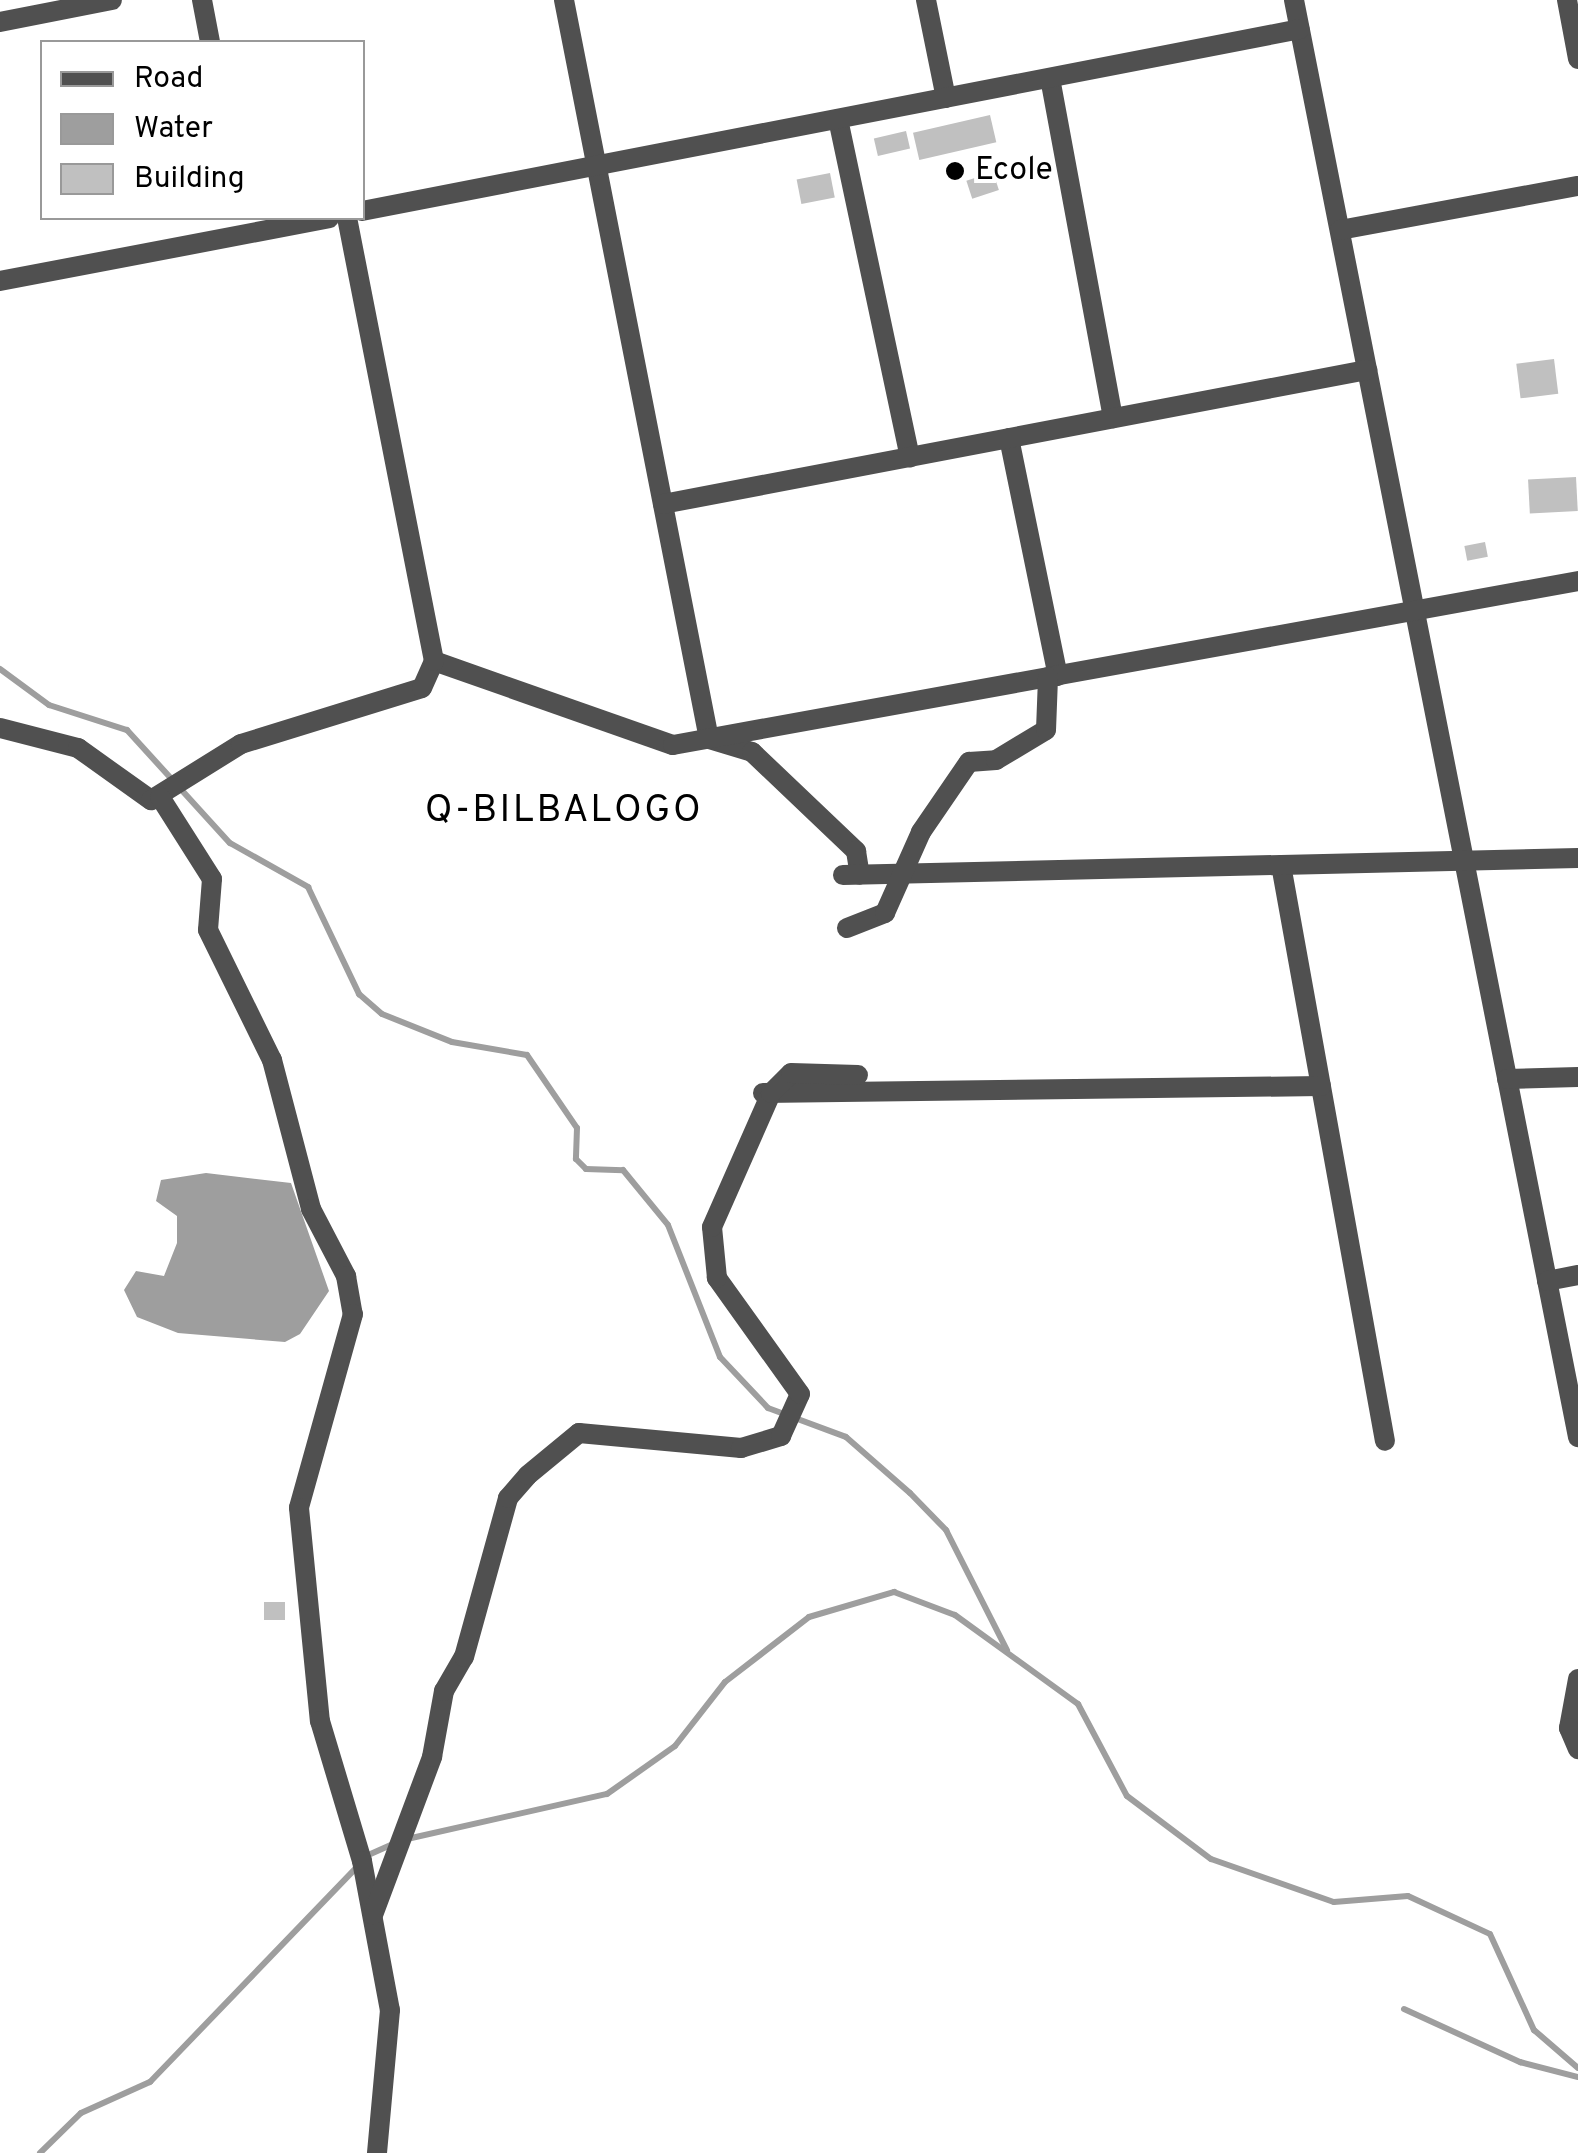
<!DOCTYPE html>
<html>
<head>
<meta charset="utf-8">
<style>
  body { margin:0 }
  #map { position:relative; width:1578px; height:2153px; overflow:hidden; background:#fff; font-family:Overpass,sans-serif }
  div>[style] { position:absolute }
  .water>* { inset:0; background:#9e9e9e }
  .stream>* { height:6px; margin:-3px; padding:0 3px; transform-origin:3px; border-radius:3px; background:#9e9e9e }
  .building>* { inset:0; background:#c0c0c0; transform-origin:0 0 }
  .minor>* { height:20px; margin:-10px; padding:0 10px; transform-origin:10px; border-radius:10px; background:#505050 }
  .dots>* { width:28px; height:28px; translate:-50% -50%; box-sizing:border-box; border:5px solid #fff; border-radius:50% }
  span { translate:-50% -50%; white-space:nowrap; text-align:center; line-height:1.15; -webkit-text-stroke:8px #fff; paint-order:stroke }
  .poi-label { font-size:32px; color:#000 }
  .left { translate:0 -50%; text-align:left }
  .quarter-label { font-size:38px; color:#000; letter-spacing:2.5px }
  .legend { position:absolute; left:40px; top:40px; width:325px; height:180px; box-sizing:border-box; background:#fff; border:2px solid #999; margin:0; padding:12px 18px; list-style:none; font-size:30px; color:#000 }
  .legend li { display:flex; align-items:center; gap:20px; height:50px }
  .legend b { width:50px; border:2px solid #999 }
</style>
</head>
<body>
<div id="map">
  <div class="water">
    <div style="clip-path:polygon(206px 1173px,291px 1183px,329px 1291px,300px 1334px,285px 1342px,178px 1333px,137px 1317px,124px 1290px,136px 1271px,164px 1276px,177px 1243px,177px 1216px,156px 1201px,161px 1180px)"></div>
  </div>
  <div class="stream">
    <div style="left:0;top:669px;width:61px;rotate:36.3deg"></div>
    <div style="left:49px;top:705px;width:82px;rotate:17.8deg"></div>
    <div style="left:127px;top:730px;width:153px;rotate:47.7deg"></div>
    <div style="left:230px;top:843px;width:90px;rotate:29.4deg"></div>
    <div style="left:308px;top:887px;width:119px;rotate:64.5deg"></div>
    <div style="left:359px;top:994px;width:30px;rotate:41deg"></div>
    <div style="left:382px;top:1014px;width:75px;rotate:21.8deg"></div>
    <div style="left:452px;top:1042px;width:76px;rotate:9.8deg"></div>
    <div style="left:527px;top:1055px;width:88px;rotate:55.6deg"></div>
    <div style="left:577px;top:1128px;width:31px;rotate:92deg"></div>
    <div style="left:576px;top:1159px;width:14px;rotate:45deg"></div>
    <div style="left:586px;top:1169px;width:37px;rotate:2deg"></div>
    <div style="left:623px;top:1170px;width:71px;rotate:50.7deg"></div>
    <div style="left:668px;top:1225px;width:142px;rotate:68.5deg"></div>
    <div style="left:720px;top:1357px;width:70px;rotate:46.7deg"></div>
    <div style="left:768px;top:1408px;width:83px;rotate:20.4deg"></div>
    <div style="left:846px;top:1437px;width:85px;rotate:41.2deg"></div>
    <div style="left:910px;top:1493px;width:52px;rotate:45.8deg"></div>
    <div style="left:946px;top:1530px;width:135px;rotate:63.1deg"></div>
    <div style="left:407px;top:1839px;width:205px;rotate:-12.7deg"></div>
    <div style="left:607px;top:1794px;width:83px;rotate:-35.2deg"></div>
    <div style="left:675px;top:1746px;width:81px;rotate:-52deg"></div>
    <div style="left:725px;top:1682px;width:106px;rotate:-37.7deg"></div>
    <div style="left:809px;top:1617px;width:89px;rotate:-16.4deg"></div>
    <div style="left:894px;top:1592px;width:65px;rotate:20.7deg"></div>
    <div style="left:955px;top:1615px;width:152px;rotate:35.9deg"></div>
    <div style="left:1078px;top:1704px;width:104px;rotate:62deg"></div>
    <div style="left:1127px;top:1796px;width:105px;rotate:36.9deg"></div>
    <div style="left:1211px;top:1859px;width:130px;rotate:19.3deg"></div>
    <div style="left:1334px;top:1902px;width:74px;rotate:-4.6deg"></div>
    <div style="left:1408px;top:1896px;width:90px;rotate:24.9deg"></div>
    <div style="left:1490px;top:1934px;width:106px;rotate:65.4deg"></div>
    <div style="left:1534px;top:2030px;width:58px;rotate:40.8deg"></div>
    <div style="left:366px;top:1856px;width:32px;rotate:-24deg"></div>
    <div style="left:1404px;top:2009px;width:128px;rotate:24.6deg"></div>
    <div style="left:1520px;top:2062px;width:60px;rotate:14.5deg"></div>
    <div style="left:40px;top:2153px;width:57px;rotate:-44.3deg"></div>
    <div style="left:81px;top:2113px;width:76px;rotate:-24.2deg"></div>
    <div style="left:150px;top:2082px;width:300px;rotate:-46.1deg"></div>
  </div>
  <div class="building">
    <div style="left:990px;top:115px;width:28px;height:79px;rotate:77deg"></div>
    <div style="left:906px;top:131px;width:18px;height:33px;rotate:77deg"></div>
    <div style="left:993px;top:172px;width:19px;height:28px;rotate:72deg"></div>
    <div style="left:830px;top:173px;width:25px;height:34px;rotate:79deg"></div>
    <div style="left:1554px;top:359px;width:35px;height:38px;rotate:83deg"></div>
    <div style="left:1576px;top:477px;width:34px;height:48px;rotate:87deg"></div>
    <div style="left:1485px;top:542px;width:15px;height:21px;rotate:79deg"></div>
    <div style="left:264px;top:1602px;width:21px;height:18px"></div>
  </div>
  <div class="minor">
    <div style="left:202px;top:0;width:43px;rotate:79.2deg"></div>
    <div style="left:564px;top:0;width:753px;rotate:78.9deg"></div>
    <div style="left:709px;top:739px;width:45px;rotate:16.8deg"></div>
    <div style="left:752px;top:752px;width:144px;rotate:43.6deg"></div>
    <div style="left:856px;top:851px;width:24px;rotate:81deg"></div>
    <div style="left:926px;top:0;width:100px;rotate:78.5deg"></div>
    <div style="left:1294px;top:0;width:1465px;rotate:78.82deg"></div>
    <div style="left:1567px;top:0;width:60px;rotate:79.4deg"></div>
    <div style="left:0;top:22px;width:114px;rotate:-11.1deg"></div>
    <div style="left:1050px;top:78px;width:346px;rotate:79.5deg"></div>
    <div style="left:838px;top:119px;width:346px;rotate:78deg"></div>
    <div style="left:362px;top:211px;width:955px;rotate:-10.98deg"></div>
    <div style="left:1340px;top:230px;width:242px;rotate:-10.5deg"></div>
    <div style="left:0;top:281px;width:335px;rotate:-10.8deg"></div>
    <div style="left:1009px;top:438px;width:243px;rotate:78.4deg"></div>
    <div style="left:663px;top:504px;width:717px;rotate:-10.78deg"></div>
    <div style="left:434px;top:661px;width:253px;rotate:19.4deg"></div>
    <div style="left:673px;top:745px;width:920px;rotate:-10.27deg"></div>
    <div style="left:0;top:728px;width:81px;rotate:14.4deg"></div>
    <div style="left:78px;top:748px;width:90px;rotate:35.5deg"></div>
    <div style="left:151px;top:800px;width:106px;rotate:-31.9deg"></div>
    <div style="left:241px;top:744px;width:189px;rotate:-17.2deg"></div>
    <div style="left:422px;top:688px;width:30px;rotate:-66deg"></div>
    <div style="left:434px;top:661px;width:451px;rotate:-101.1deg"></div>
    <div style="left:160px;top:797px;width:97px;rotate:57.6deg"></div>
    <div style="left:212px;top:879px;width:51px;rotate:94.5deg"></div>
    <div style="left:208px;top:930px;width:145px;rotate:63.8deg"></div>
    <div style="left:272px;top:1060px;width:154px;rotate:75.3deg"></div>
    <div style="left:311px;top:1209px;width:76px;rotate:62.4deg"></div>
    <div style="left:346px;top:1276px;width:39px;rotate:80deg"></div>
    <div style="left:353px;top:1314px;width:201px;rotate:105.6deg"></div>
    <div style="left:299px;top:1508px;width:214px;rotate:84.4deg"></div>
    <div style="left:320px;top:1721px;width:146px;rotate:73.3deg"></div>
    <div style="left:362px;top:1861px;width:152px;rotate:79.4deg"></div>
    <div style="left:390px;top:2010px;width:144px;rotate:95.2deg"></div>
    <div style="left:1281px;top:865px;width:585px;rotate:79.77deg"></div>
    <div style="left:843px;top:875px;width:735px;rotate:-1.32deg"></div>
    <div style="left:847px;top:928px;width:41px;rotate:-21.5deg"></div>
    <div style="left:885px;top:913px;width:89px;rotate:-66deg"></div>
    <div style="left:921px;top:832px;width:85px;rotate:-55.6deg"></div>
    <div style="left:969px;top:762px;width:27px;rotate:-4deg"></div>
    <div style="left:996px;top:760px;width:58px;rotate:-31deg"></div>
    <div style="left:1046px;top:730px;width:53px;rotate:-87.8deg"></div>
    <div style="left:1507px;top:1079px;width:71px;rotate:-1.6deg"></div>
    <div style="left:763px;top:1093px;width:558px;rotate:-0.72deg"></div>
    <div style="left:1547px;top:1281px;width:32px;rotate:-11deg"></div>
    <div style="left:1578px;top:1679px;width:50px;rotate:100.4deg"></div>
    <div style="left:1569px;top:1728px;width:23px;rotate:67deg"></div>
    <div style="left:373px;top:1915px;width:169px;rotate:-69.5deg"></div>
    <div style="left:432px;top:1757px;width:67px;rotate:-79.7deg"></div>
    <div style="left:444px;top:1691px;width:39px;rotate:-60deg"></div>
    <div style="left:464px;top:1657px;width:165px;rotate:-74.5deg"></div>
    <div style="left:508px;top:1498px;width:30px;rotate:-49deg"></div>
    <div style="left:528px;top:1475px;width:66px;rotate:-39.5deg"></div>
    <div style="left:579px;top:1433px;width:163px;rotate:5.3deg"></div>
    <div style="left:741px;top:1448px;width:42px;rotate:-16.7deg"></div>
    <div style="left:781px;top:1436px;width:46px;rotate:-65.7deg"></div>
    <div style="left:800px;top:1394px;width:143px;rotate:-125.6deg"></div>
    <div style="left:717px;top:1278px;width:51px;rotate:-95.6deg"></div>
    <div style="left:712px;top:1227px;width:146px;rotate:-66.2deg"></div>
    <div style="left:771px;top:1093px;width:28px;rotate:-45deg"></div>
    <div style="left:791px;top:1073px;width:67px;rotate:1.7deg"></div>
  </div>
  <div class="dots">
    <div style="left:955px;top:171px;background:#000"></div>
  </div>
  <div class="poi-label">
    <span class="left" style="left:975px;top:171px">Ecole</span>
  </div>
  <div class="quarter-label">
    <span style="left:564px;top:812px">Q-BILBALOGO</span>
  </div>
  <ul class="legend">
  <li><b style="height:12px;background:#505050"></b>Road</li>
  <li><b style="height:28px;background:#9e9e9e"></b>Water</li>
  <li><b style="height:28px;background:#c0c0c0"></b>Building</li>
  </ul>
</div>
</body>
</html>
